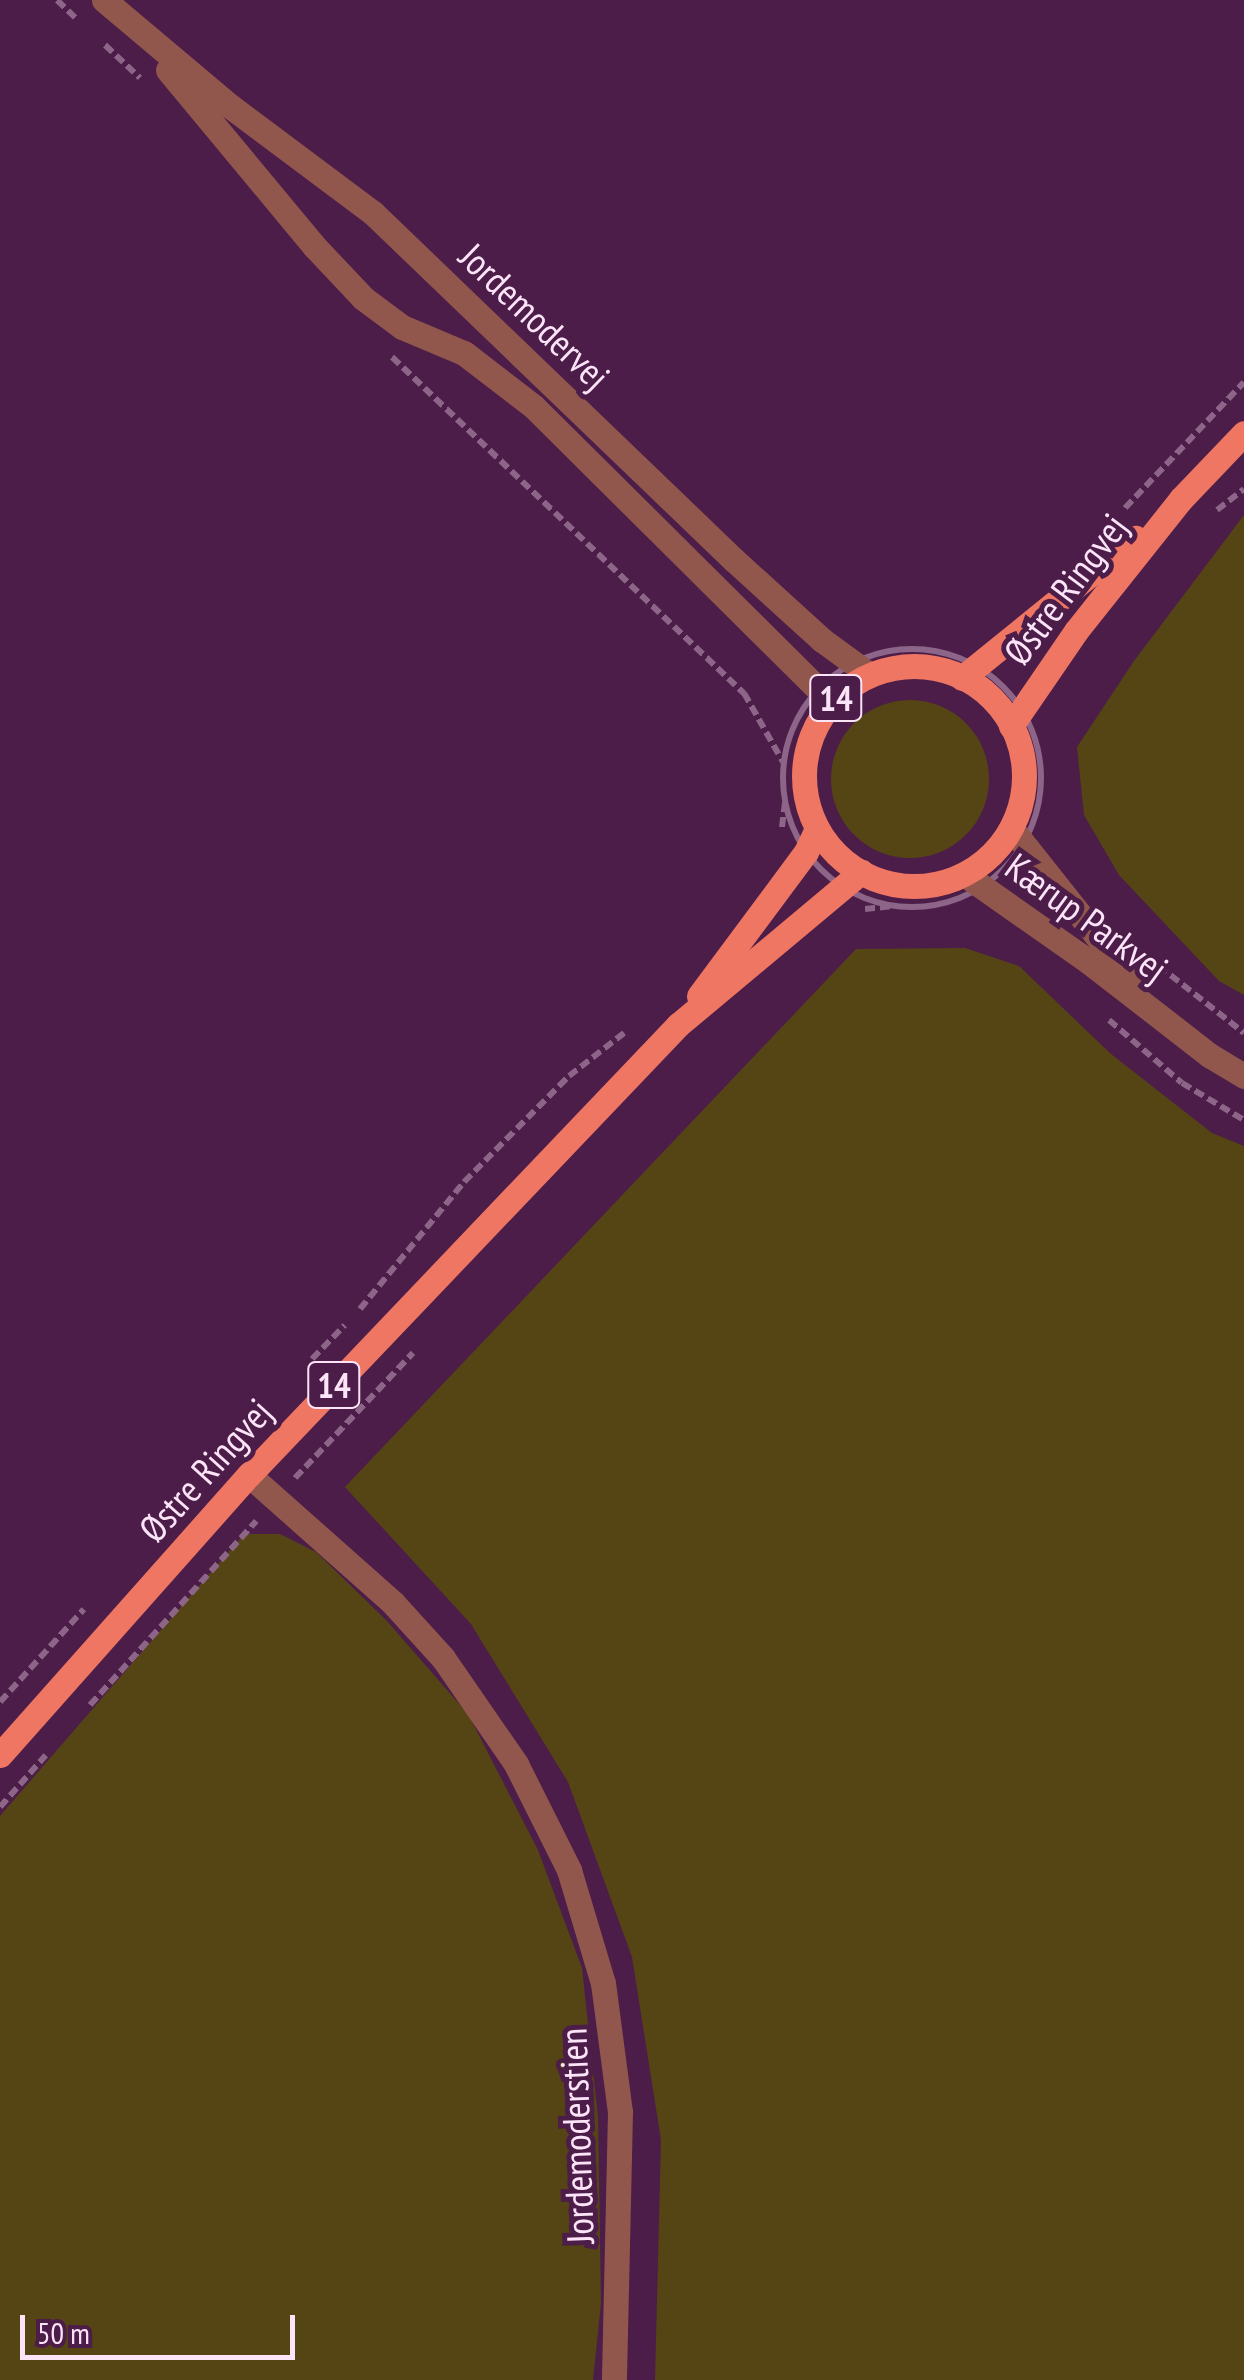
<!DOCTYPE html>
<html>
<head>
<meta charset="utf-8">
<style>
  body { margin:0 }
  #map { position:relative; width:1244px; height:2380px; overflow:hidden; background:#4c1d48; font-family:"PT Sans Narrow",sans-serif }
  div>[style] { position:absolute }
  .green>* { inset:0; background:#554515 }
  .round { border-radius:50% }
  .path>* { height:6px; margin-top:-3px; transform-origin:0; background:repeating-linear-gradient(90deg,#8c6588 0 10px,transparent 0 15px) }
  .path>.ring { margin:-3px; padding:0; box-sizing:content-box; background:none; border:6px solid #8c6588; border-radius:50% }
  .minor>* { height:25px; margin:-12.5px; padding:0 12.5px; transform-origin:12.5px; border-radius:12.5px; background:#92574c }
  .major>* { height:25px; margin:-12.5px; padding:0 12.5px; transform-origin:12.5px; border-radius:12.5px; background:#ef7662 }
  .major>.ring { margin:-12.5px; padding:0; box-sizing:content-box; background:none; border:25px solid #ef7662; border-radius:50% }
  span { translate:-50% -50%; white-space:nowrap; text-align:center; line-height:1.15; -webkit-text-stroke:10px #4c1d48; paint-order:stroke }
  .shield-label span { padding:2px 8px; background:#4c1d48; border:2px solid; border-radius:8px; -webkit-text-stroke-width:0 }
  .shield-label { font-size:35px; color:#fce4f8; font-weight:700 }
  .street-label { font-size:38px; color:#fce4f8 }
  .scale { position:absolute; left:20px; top:2315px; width:275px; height:45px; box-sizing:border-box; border:5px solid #fce4f8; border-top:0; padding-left:12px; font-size:30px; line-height:35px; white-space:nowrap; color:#fce4f8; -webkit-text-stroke:8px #4c1d48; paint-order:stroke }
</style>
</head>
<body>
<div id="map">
  <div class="green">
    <div style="clip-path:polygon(1244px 515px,1244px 995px,1219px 981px,1119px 875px,1084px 815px,1077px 747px,1134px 661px)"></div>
    <div class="round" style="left:831px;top:700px;width:158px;height:158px"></div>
    <div style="clip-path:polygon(965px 948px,1019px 966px,1111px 1054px,1212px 1133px,1244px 1146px,1244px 2380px,655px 2380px,661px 2140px,632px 1957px,568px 1782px,471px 1624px,345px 1487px,856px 949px)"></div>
    <div style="clip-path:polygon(244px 1534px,280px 1534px,316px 1552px,386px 1620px,468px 1714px,538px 1850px,582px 1968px,598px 2117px,601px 2303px,593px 2380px,0 2380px,0 1816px)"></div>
  </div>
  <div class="path">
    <div style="left:57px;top:0;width:29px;rotate:44deg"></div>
    <div style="left:105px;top:45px;width:48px;rotate:43.3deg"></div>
    <div style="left:392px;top:357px;width:487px;rotate:43.7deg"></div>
    <div style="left:744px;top:693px;width:79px;rotate:60.5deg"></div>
    <div style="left:1125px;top:508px;width:173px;rotate:-46.6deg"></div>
    <div style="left:1217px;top:510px;width:34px;rotate:-38deg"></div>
    <div class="ring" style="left:783px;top:649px;width:252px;height:252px"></div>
    <div style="left:782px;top:827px;width:24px;rotate:-83deg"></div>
    <div style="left:865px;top:909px;width:28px;rotate:-6deg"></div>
    <div style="left:1159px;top:966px;width:108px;rotate:38.2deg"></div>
    <div style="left:1109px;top:1020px;width:96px;rotate:40.8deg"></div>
    <div style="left:1182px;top:1083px;width:72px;rotate:30.8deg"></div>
    <div style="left:360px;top:1309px;width:164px;rotate:-50.7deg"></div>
    <div style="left:464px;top:1182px;width:149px;rotate:-45.3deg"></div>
    <div style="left:569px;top:1076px;width:70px;rotate:-38deg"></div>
    <div style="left:312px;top:1359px;width:47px;rotate:-45.9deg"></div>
    <div style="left:295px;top:1478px;width:172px;rotate:-46.7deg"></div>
    <div style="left:0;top:1702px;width:125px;rotate:-47.9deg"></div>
    <div style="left:90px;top:1705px;width:248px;rotate:-47.9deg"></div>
    <div style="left:0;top:1807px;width:69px;rotate:-48.5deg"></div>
  </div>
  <div class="minor">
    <div style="left:104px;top:0;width:165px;rotate:40.1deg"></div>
    <div style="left:230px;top:106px;width:179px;rotate:36.8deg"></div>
    <div style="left:373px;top:213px;width:501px;rotate:43.87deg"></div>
    <div style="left:734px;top:560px;width:119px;rotate:42.3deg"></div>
    <div style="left:822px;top:640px;width:59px;rotate:36.1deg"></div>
    <div style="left:168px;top:70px;width:230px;rotate:50.3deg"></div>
    <div style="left:315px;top:247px;width:70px;rotate:46.7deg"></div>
    <div style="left:363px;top:298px;width:49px;rotate:36.6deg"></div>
    <div style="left:402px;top:327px;width:67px;rotate:22.8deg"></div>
    <div style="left:464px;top:353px;width:88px;rotate:37.6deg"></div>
    <div style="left:534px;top:407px;width:420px;rotate:44.8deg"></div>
    <div style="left:1011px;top:828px;width:196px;rotate:51.6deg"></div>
    <div style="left:964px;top:874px;width:151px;rotate:35.1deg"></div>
    <div style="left:1088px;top:961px;width:153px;rotate:37.8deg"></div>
    <div style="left:1209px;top:1055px;width:41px;rotate:31deg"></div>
    <div style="left:249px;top:1475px;width:193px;rotate:41.6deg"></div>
    <div style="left:393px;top:1603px;width:74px;rotate:47.7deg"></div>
    <div style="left:443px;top:1658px;width:129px;rotate:55.4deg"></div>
    <div style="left:516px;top:1764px;width:119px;rotate:63.4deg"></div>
    <div style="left:569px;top:1870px;width:118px;rotate:73.3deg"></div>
    <div style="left:603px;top:1983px;width:130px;rotate:82.5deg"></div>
    <div style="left:620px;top:2112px;width:268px;rotate:91.3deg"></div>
  </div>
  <div class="major">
    <div class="ring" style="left:804px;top:666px;width:195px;height:195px"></div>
    <div style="left:962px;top:678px;width:223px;rotate:-39deg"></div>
    <div style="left:1011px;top:726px;width:115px;rotate:-55.6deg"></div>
    <div style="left:1076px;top:631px;width:169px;rotate:-51.5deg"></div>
    <div style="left:1181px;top:499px;width:91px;rotate:-46.3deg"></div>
    <div style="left:699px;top:996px;width:179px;rotate:-53.4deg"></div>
    <div style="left:806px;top:852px;width:26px;rotate:-65deg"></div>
    <div style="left:0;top:1755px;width:375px;rotate:-48.4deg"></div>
    <div style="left:249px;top:1475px;width:622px;rotate:-46.37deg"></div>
    <div style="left:678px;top:1025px;width:239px;rotate:-39.9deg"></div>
  </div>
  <div class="shield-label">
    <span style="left:836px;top:698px">14</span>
    <span style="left:334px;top:1385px">14</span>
  </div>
  <div class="street-label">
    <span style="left:535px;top:316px;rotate:44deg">Jordemodervej</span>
    <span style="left:1065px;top:589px;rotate:-53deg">Østre Ringvej</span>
    <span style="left:1087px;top:917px;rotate:36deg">Kærup Parkvej</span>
    <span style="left:205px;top:1470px;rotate:-48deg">Østre Ringvej</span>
    <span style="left:576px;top:2136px;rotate:-92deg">Jordemoderstien</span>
  </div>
  <div class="scale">50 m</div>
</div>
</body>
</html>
